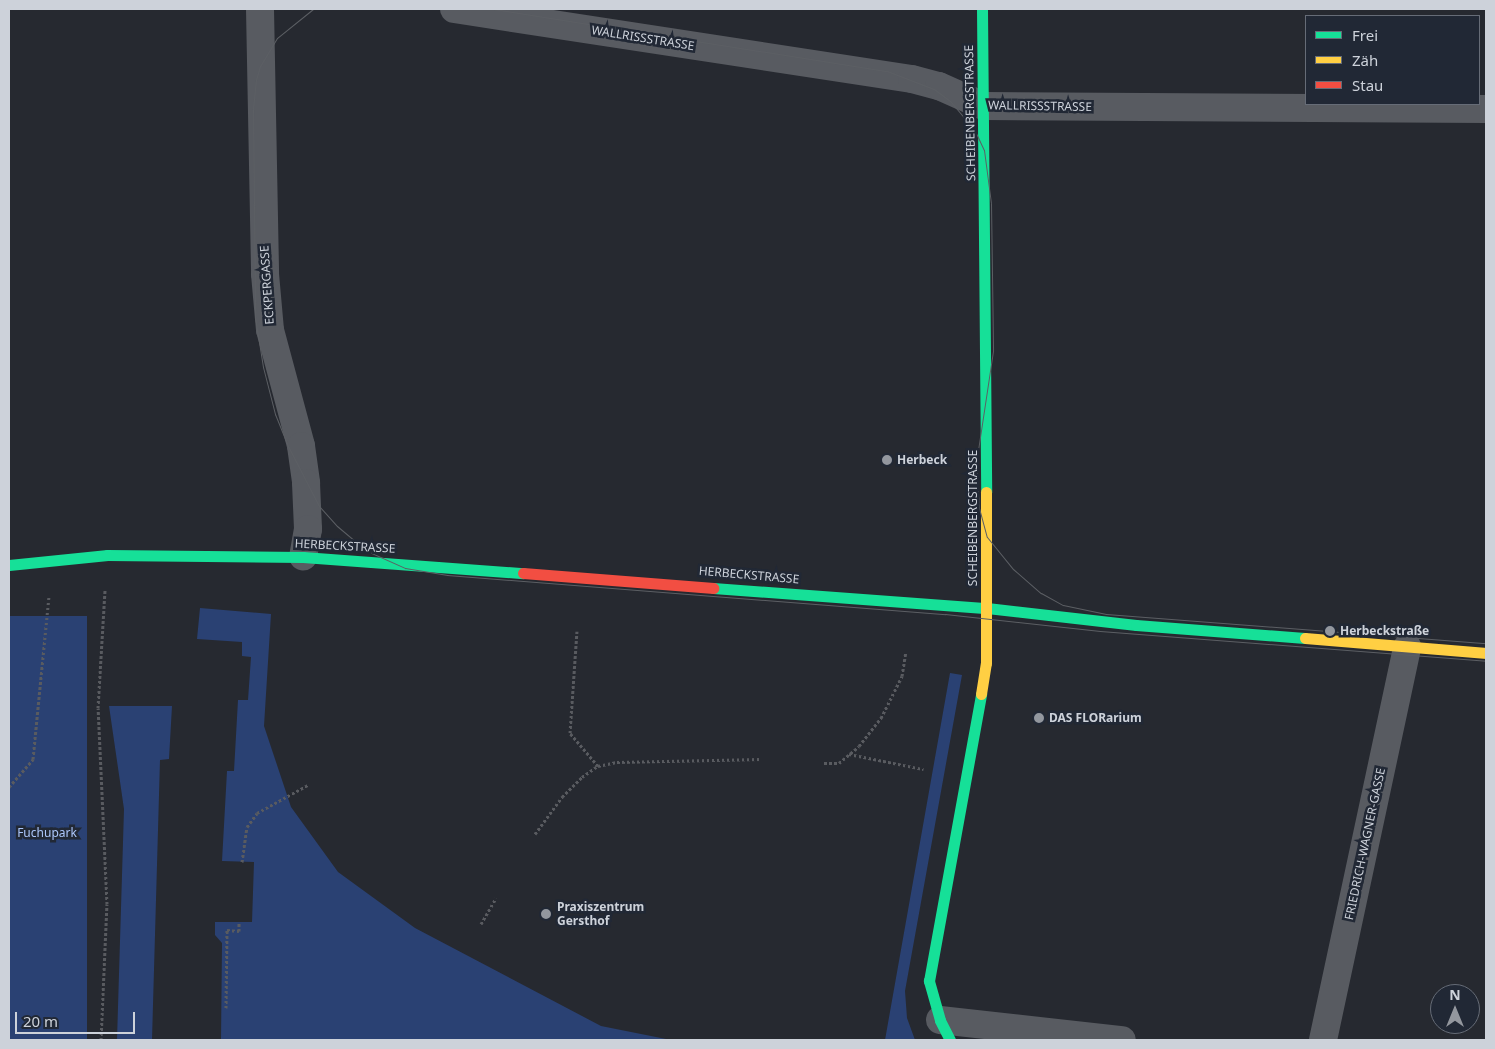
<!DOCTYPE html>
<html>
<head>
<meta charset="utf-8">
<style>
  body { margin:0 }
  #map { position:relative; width:1495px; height:1049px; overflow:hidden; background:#262930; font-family:"Noto Sans",sans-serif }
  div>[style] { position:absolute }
  .green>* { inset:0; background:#2a4173; transform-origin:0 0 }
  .path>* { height:3px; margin-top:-1.5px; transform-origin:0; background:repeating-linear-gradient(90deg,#595b60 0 2.5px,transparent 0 5px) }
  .street>* { height:28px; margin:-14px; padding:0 14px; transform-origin:14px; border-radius:14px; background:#585b61 }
  .fast>* { height:11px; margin:-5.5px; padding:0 5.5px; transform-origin:5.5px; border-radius:5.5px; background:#16e098 }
  .slow>* { height:11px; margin:-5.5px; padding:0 5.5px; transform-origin:5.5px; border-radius:5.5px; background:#ffcf43 }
  .jam>* { height:11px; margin:-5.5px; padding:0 5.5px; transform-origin:5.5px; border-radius:5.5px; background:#f24e42 }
  .tram>* { height:1px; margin:-0.5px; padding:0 0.5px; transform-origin:0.5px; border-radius:0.5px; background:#5c5f64 }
  .dots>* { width:14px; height:14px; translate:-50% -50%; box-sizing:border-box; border:2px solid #212835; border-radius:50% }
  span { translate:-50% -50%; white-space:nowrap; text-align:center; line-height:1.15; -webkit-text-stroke:5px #212835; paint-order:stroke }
  .street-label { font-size:12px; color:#cdd2da }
  .poi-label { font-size:12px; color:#cdd2da; font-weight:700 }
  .left { translate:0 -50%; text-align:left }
  .park-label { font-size:12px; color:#acc7fb }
  .frame { position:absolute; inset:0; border:10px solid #cdd2da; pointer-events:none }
  .legend { position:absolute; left:1305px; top:15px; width:175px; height:90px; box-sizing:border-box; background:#212835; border:1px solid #666c77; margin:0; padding:6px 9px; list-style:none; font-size:15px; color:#cdd2da }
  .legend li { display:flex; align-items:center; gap:10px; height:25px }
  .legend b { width:25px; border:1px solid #666c77 }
  .north { position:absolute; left:1430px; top:984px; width:50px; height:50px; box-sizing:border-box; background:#212835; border:1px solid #666c77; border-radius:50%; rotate:0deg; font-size:14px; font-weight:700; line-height:20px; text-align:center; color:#cdd2da }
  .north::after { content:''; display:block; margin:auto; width:18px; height:22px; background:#93979e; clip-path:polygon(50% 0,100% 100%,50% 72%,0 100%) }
  .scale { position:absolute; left:15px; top:1012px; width:120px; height:22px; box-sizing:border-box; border:2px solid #cdd2da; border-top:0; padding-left:6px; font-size:15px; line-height:18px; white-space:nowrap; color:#cdd2da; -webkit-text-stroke:4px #212835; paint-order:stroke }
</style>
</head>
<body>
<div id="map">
  <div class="green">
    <div style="clip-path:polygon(200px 608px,271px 614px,264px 726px,291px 807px,338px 872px,415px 928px,601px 1026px,671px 1040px,221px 1040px,222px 943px,215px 935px,215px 922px,252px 922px,254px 862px,222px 861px,227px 771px,234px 771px,238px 700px,248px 700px,251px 657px,242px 656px,242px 642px,197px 639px)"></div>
    <div style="left:87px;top:616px;width:424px;height:79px;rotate:90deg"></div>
    <div style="clip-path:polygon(950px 673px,962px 675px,905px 991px,907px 1018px,915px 1040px,885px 1040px)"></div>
    <div style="clip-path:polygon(109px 706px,172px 706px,169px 759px,160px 760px,152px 1040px,117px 1040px,124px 809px)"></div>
  </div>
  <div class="path">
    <div style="left:849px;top:754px;width:76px;rotate:11.5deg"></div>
    <div style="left:824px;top:763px;width:15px"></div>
    <div style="left:839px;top:763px;width:26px;rotate:-40deg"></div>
    <div style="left:859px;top:746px;width:36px;rotate:-52deg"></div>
    <div style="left:881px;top:718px;width:47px;rotate:-63.4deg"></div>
    <div style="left:902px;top:676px;width:24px;rotate:-81deg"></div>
    <div style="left:598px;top:766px;width:19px;rotate:-12deg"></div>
    <div style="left:617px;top:762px;width:144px;rotate:-1.2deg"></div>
    <div style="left:9px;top:787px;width:37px;rotate:-49deg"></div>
    <div style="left:33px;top:759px;width:165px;rotate:-84.4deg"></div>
    <div style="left:535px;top:834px;width:46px;rotate:-53.9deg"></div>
    <div style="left:562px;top:797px;width:28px;rotate:-45deg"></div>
    <div style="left:582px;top:777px;width:19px;rotate:-35deg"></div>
    <div style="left:598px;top:766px;width:43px;rotate:-130.3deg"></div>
    <div style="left:570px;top:733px;width:102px;rotate:-86.1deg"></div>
    <div style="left:242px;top:862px;width:35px;rotate:-82deg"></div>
    <div style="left:247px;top:827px;width:17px;rotate:-54deg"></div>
    <div style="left:257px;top:813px;width:58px;rotate:-28.8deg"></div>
    <div style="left:481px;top:924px;width:30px;rotate:-60deg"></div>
    <div style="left:226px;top:1008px;width:78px;rotate:-89.3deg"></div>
    <div style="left:227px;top:930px;width:12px;rotate:5deg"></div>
    <div style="left:239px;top:931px;width:9px;rotate:-90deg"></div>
    <div style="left:101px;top:1040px;width:136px;rotate:-87.5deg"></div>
    <div style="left:107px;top:904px;width:196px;rotate:-92.6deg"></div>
    <div style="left:98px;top:708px;width:119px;rotate:-86.6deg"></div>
  </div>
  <div class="street">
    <div style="left:260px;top:9px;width:265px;rotate:88.9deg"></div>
    <div style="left:265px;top:274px;width:56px;rotate:84.9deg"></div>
    <div style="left:270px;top:330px;width:120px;rotate:75deg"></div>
    <div style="left:301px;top:446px;width:37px;rotate:82deg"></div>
    <div style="left:306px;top:483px;width:46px;rotate:87.5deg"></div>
    <div style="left:308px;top:529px;width:28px;rotate:100deg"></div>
    <div style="left:454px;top:9px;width:463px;rotate:8.7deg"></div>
    <div style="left:912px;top:79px;width:28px;rotate:15deg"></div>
    <div style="left:939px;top:86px;width:49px;rotate:24deg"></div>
    <div style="left:984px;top:106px;width:502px;rotate:0.34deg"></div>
    <div style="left:940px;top:1020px;width:183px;rotate:6.3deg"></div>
    <div style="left:1323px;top:1040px;width:402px;rotate:-77.9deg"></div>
  </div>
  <div class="fast">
    <div style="left:982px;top:9px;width:483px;rotate:89.5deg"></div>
    <div style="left:9px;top:565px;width:99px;rotate:-5.8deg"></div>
    <div style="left:107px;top:555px;width:196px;rotate:0.6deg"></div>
    <div style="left:303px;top:557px;width:221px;rotate:4.2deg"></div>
    <div style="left:713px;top:588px;width:275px;rotate:4.2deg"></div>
    <div style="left:987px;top:608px;width:150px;rotate:6.5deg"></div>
    <div style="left:1136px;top:625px;width:169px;rotate:4.4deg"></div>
    <div style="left:950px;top:1040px;width:22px;rotate:-117deg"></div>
    <div style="left:940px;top:1020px;width:41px;rotate:-105.8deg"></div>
    <div style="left:929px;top:981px;width:292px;rotate:-79.7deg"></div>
  </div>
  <div class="slow">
    <div style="left:1305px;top:638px;width:182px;rotate:4.7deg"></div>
    <div style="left:981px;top:694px;width:31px;rotate:-81deg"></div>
    <div style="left:986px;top:663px;width:171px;rotate:-90deg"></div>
  </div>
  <div class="jam">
    <div style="left:523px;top:573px;width:191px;rotate:4.5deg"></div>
  </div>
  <div class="tram">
    <div style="left:313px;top:9px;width:46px;rotate:141.1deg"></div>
    <div style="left:277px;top:38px;width:33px;rotate:121deg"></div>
    <div style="left:260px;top:66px;width:15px;rotate:106deg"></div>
    <div style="left:256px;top:80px;width:29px;rotate:96deg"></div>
    <div style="left:253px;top:109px;width:208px;rotate:89.4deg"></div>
    <div style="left:255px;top:317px;width:51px;rotate:80.9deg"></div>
    <div style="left:263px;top:367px;width:49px;rotate:75.7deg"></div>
    <div style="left:275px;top:414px;width:35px;rotate:68deg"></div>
    <div style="left:288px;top:446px;width:68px;rotate:62.7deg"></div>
    <div style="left:319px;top:506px;width:27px;rotate:48deg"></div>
    <div style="left:337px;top:526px;width:39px;rotate:40deg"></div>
    <div style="left:367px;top:551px;width:42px;rotate:24.1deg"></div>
    <div style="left:405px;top:568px;width:43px;rotate:9.5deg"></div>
    <div style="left:447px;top:575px;width:500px;rotate:4.5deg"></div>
    <div style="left:945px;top:614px;width:156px;rotate:6.3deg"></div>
    <div style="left:1100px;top:631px;width:387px;rotate:4.4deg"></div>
    <div style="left:494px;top:9px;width:398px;rotate:9deg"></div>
    <div style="left:887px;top:71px;width:50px;rotate:21deg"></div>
    <div style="left:934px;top:89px;width:21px;rotate:37deg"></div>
    <div style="left:951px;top:102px;width:38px;rotate:50deg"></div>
    <div style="left:975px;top:131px;width:21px;rotate:65deg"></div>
    <div style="left:984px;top:150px;width:53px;rotate:82.5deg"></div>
    <div style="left:991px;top:203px;width:148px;rotate:89.2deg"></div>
    <div style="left:993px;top:351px;width:114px;rotate:98.6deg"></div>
    <div style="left:976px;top:464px;width:44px;rotate:86.1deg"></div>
    <div style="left:979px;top:508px;width:30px;rotate:75deg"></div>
    <div style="left:987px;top:537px;width:41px;rotate:50.9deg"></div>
    <div style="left:1013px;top:569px;width:37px;rotate:41deg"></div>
    <div style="left:1041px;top:593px;width:25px;rotate:29deg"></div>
    <div style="left:1063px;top:605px;width:44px;rotate:11.8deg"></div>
    <div style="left:1106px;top:614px;width:381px;rotate:4.4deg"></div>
  </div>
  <div class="dots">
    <div style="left:887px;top:460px;background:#93979e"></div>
    <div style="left:1330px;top:631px;background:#93979e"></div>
    <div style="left:1039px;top:718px;background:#93979e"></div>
    <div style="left:546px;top:914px;background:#93979e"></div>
  </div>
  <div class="street-label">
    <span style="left:643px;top:38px;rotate:9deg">WALLRISSSTRASSE</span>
    <span style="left:1040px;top:106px;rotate:1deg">WALLRISSSTRASSE</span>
    <span style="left:970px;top:113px;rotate:-91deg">SCHEIBENBERGSTRASSE</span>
    <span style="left:267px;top:285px;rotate:-94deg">ECKPERGASSE</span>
    <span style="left:973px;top:518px;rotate:-90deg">SCHEIBENBERGSTRASSE</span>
    <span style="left:345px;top:546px;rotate:3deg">HERBECKSTRASSE</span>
    <span style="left:749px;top:575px;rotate:5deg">HERBECKSTRASSE</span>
    <span style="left:1365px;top:844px;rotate:-78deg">FRIEDRICH-WAGNER-GASSE</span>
  </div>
  <div class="poi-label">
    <span class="left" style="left:897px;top:460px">Herbeck</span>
    <span class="left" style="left:1340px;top:631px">Herbeckstraße</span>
    <span class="left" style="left:1049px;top:718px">DAS FLORarium</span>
    <span class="left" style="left:557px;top:914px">Praxiszentrum<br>Gersthof</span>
  </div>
  <div class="park-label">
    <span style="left:47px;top:833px">Fuchupark</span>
  </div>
  <div class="frame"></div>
  <ul class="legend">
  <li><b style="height:6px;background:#16e098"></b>Frei</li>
  <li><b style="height:6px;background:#ffcf43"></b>Zäh</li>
  <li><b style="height:6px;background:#f24e42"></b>Stau</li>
  </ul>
  <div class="north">N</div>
  <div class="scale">20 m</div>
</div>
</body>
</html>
